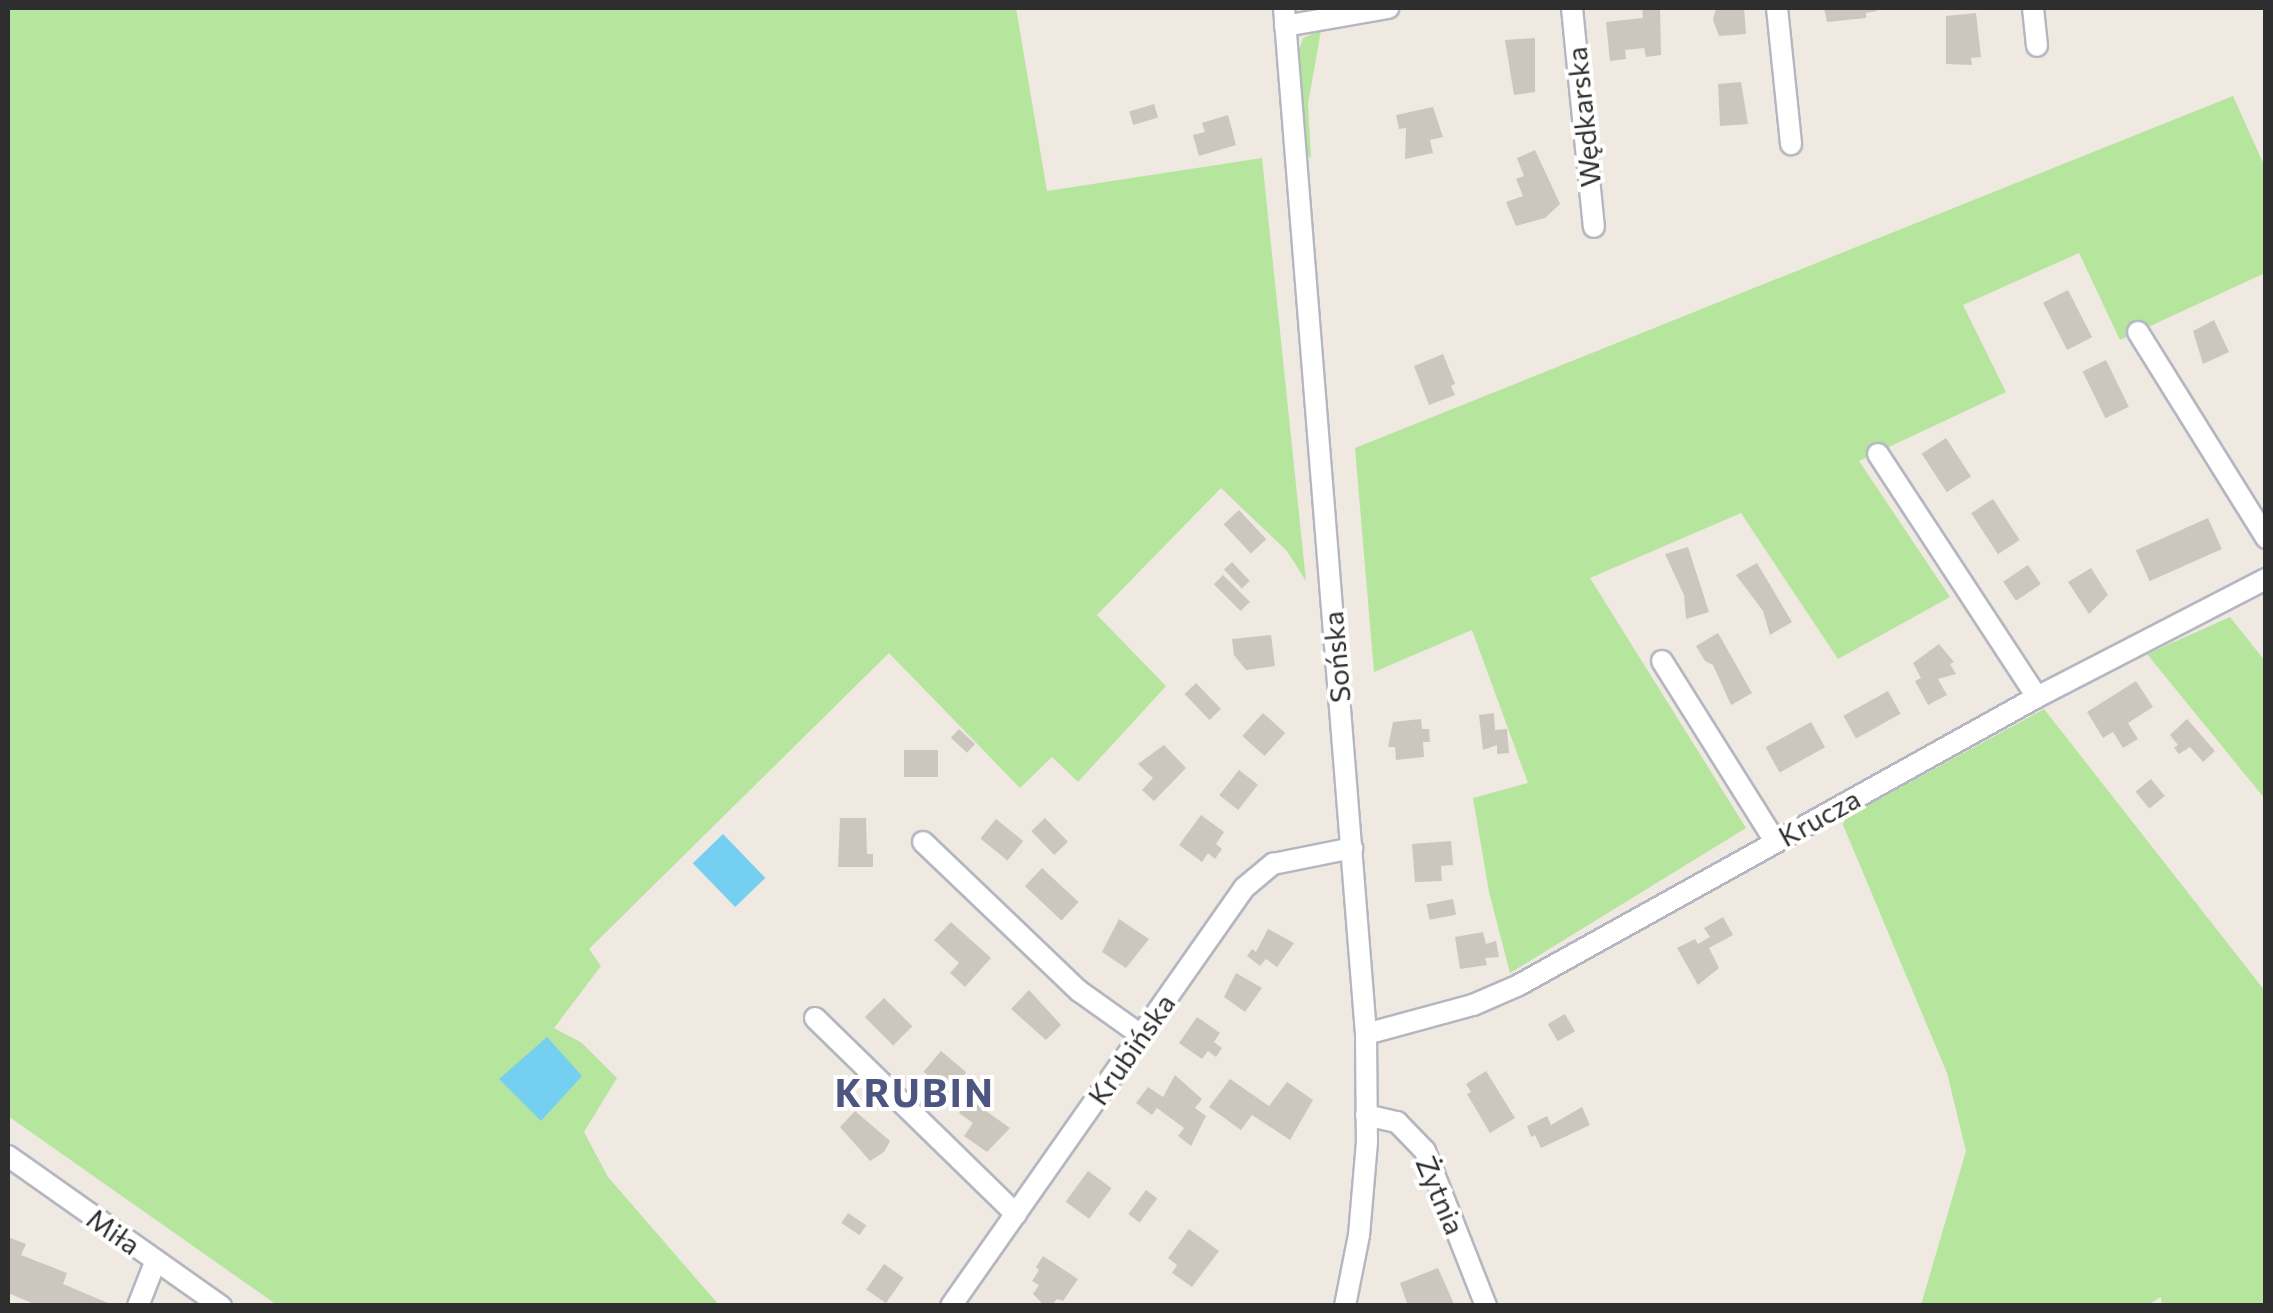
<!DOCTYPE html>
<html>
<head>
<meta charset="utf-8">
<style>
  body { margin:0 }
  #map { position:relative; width:2273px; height:1313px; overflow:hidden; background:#efe9e1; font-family:Commissioner,sans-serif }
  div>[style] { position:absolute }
  .green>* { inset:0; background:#b6e59e }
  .water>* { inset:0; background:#75cff0; transform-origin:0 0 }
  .building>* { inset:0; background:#cbc7bf; transform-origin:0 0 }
  .roads { filter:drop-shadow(2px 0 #b4b7c1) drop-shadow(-2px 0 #b4b7c1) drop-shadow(0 2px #b4b7c1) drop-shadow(0 -2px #b4b7c1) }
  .minor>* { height:20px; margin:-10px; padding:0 10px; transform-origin:10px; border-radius:10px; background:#fff }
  span { translate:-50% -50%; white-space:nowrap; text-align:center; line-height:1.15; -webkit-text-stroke:8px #fff; paint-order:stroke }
  .street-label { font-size:28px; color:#2e2e2e }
  .district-label { font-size:38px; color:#4d5680; font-weight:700; letter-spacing:2.5px }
  .frame { position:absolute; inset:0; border:10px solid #2e2e2e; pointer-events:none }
</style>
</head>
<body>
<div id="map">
  <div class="green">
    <div style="clip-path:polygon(8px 8px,1016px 8px,1047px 191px,1262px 158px,1306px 581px,1287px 551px,1221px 488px,1097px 615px,1166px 686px,1078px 782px,1052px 757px,1020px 788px,889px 653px,589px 949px,601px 966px,554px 1028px,582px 1043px,617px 1078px,584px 1132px,608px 1177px,719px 1305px,277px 1305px,8px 1116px)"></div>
    <div style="clip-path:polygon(1321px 30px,1308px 104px,1311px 158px,1306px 155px,1298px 53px,1303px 38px)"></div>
    <div style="clip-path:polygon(2233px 96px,2265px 167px,2265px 273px,2120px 340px,2079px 253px,1963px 305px,2006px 392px,1859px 461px,1950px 597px,1838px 659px,1741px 513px,1590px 578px,1746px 828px,1510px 973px,1489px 892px,1473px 798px,1528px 783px,1472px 630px,1374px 672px,1355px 448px)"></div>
    <div style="clip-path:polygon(2230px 617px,2265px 661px,2265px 799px,2147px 654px)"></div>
    <div style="clip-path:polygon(2044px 709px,2265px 991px,2264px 1305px,2162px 1305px,2161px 1297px,2146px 1306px,1921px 1305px,1966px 1151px,1947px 1073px,1841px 820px)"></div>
  </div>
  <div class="water">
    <div style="left:723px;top:834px;width:61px;height:42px;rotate:46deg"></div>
    <div style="clip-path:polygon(547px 1037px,582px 1076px,541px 1121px,499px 1079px)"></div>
  </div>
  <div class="building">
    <div style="clip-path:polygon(1642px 8px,1660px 8px,1661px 55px,1646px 57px,1644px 48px,1625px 50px,1626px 59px,1610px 61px,1606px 22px,1643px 18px)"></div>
    <div style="clip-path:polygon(1716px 8px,1744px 8px,1746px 34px,1719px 36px,1713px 20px)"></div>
    <div style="clip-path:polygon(1824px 8px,1877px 8px,1877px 11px,1866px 13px,1866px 18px,1827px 22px)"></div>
    <div style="clip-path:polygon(1976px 13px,1981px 57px,1971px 58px,1972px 65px,1946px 64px,1946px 16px)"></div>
    <div style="clip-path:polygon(1535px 38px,1535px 92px,1514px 95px,1505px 40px)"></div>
    <div style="clip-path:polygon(1741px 82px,1748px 124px,1720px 126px,1718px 84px)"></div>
    <div style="left:1154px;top:104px;width:14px;height:26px;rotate:73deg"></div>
    <div style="clip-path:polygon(1433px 107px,1443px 137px,1430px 140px,1433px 153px,1405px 159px,1406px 128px,1399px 129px,1396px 115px)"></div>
    <div style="clip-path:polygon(1228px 115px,1236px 145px,1199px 156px,1193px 135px,1205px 132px,1202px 123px)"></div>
    <div style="clip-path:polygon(1535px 150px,1560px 204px,1545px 218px,1516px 226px,1506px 202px,1523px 196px,1516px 179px,1524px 176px,1517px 158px)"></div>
    <div style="left:2068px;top:290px;width:53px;height:28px;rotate:63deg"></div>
    <div style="clip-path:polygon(2214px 320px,2229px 352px,2203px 364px,2193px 331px)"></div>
    <div style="clip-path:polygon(1443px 354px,1455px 384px,1451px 386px,1455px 395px,1429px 405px,1414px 366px)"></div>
    <div style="left:2106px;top:360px;width:52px;height:26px;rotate:64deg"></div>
    <div style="left:1946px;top:438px;width:46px;height:29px;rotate:57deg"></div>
    <div style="left:1993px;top:499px;width:49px;height:26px;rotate:57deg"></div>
    <div style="left:1239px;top:510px;width:40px;height:21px;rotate:47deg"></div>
    <div style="left:2208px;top:518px;width:34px;height:79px;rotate:66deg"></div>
    <div style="clip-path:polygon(1688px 547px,1709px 612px,1686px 619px,1684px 595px,1665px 554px)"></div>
    <div style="left:1232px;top:562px;width:26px;height:11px;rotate:47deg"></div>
    <div style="clip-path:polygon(1757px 563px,1792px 622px,1770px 635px,1763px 611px,1736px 575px)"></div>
    <div style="left:2028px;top:565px;width:23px;height:30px;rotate:56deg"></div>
    <div style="clip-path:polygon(2091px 568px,2108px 595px,2089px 614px,2068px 582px)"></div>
    <div style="left:1223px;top:575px;width:38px;height:13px;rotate:45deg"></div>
    <div style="clip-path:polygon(1718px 633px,1752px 693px,1731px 705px,1713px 665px,1705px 661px,1696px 646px)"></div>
    <div style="clip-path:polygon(1271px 635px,1275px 666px,1246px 670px,1234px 655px,1232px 639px)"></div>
    <div style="clip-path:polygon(1939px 644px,1954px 662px,1950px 664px,1956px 674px,1938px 679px,1947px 695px,1928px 705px,1915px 681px,1921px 678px,1913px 663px)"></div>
    <div style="clip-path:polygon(2136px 681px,2153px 707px,2128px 723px,2138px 739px,2123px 748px,2113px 732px,2103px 738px,2087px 712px)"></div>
    <div style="left:1196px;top:683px;width:36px;height:16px;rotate:46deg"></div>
    <div style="left:1888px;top:691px;width:26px;height:51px;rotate:61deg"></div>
    <div style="left:1263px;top:713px;width:30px;height:31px;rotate:42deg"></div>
    <div style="clip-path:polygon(1494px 713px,1495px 730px,1507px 729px,1509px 753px,1497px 754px,1497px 745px,1483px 750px,1479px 715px)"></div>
    <div style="clip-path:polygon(1421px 719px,1422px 729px,1429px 729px,1430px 742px,1423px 742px,1424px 757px,1396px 760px,1395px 747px,1388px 747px,1393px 722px)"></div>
    <div style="clip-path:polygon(2187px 719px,2215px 751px,2203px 762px,2190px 747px,2179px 754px,2174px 748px,2178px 745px,2170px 735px)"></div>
    <div style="left:1811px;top:722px;width:29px;height:52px;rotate:61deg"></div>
    <div style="left:959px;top:729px;width:22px;height:12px;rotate:43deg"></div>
    <div style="clip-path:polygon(1164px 745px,1186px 768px,1154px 801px,1142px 790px,1153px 778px,1138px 764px)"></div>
    <div style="left:938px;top:750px;width:27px;height:34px;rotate:90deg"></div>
    <div style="left:1239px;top:770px;width:24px;height:32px;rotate:38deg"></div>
    <div style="left:2151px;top:779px;width:22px;height:20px;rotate:51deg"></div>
    <div style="clip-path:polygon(1201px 815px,1224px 832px,1216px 844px,1222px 849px,1215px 859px,1208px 853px,1202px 862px,1179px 845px)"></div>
    <div style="clip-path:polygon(840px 818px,866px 818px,867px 854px,873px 854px,873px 867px,838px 867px)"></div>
    <div style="left:1045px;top:818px;width:33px;height:19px;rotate:46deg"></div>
    <div style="left:996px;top:819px;width:35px;height:25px;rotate:39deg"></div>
    <div style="clip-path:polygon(1451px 841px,1453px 865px,1441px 866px,1442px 881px,1415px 882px,1412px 844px)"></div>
    <div style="left:1042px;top:868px;width:50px;height:25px;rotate:43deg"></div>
    <div style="left:1453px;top:899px;width:16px;height:27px;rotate:79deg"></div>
    <div style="clip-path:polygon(1723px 917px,1733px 935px,1709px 948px,1719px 968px,1698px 985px,1677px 948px,1695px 939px,1698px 944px,1710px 937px,1704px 928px)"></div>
    <div style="clip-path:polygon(1119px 919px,1149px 939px,1126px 968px,1102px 952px)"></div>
    <div style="clip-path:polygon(951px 922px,991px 958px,965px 987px,950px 973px,959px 963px,934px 940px)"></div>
    <div style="clip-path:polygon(1268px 929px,1294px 943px,1277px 967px,1266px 959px,1260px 966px,1247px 956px,1252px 949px,1256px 952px)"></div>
    <div style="clip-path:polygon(1483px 932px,1486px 944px,1496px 941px,1499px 957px,1485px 958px,1487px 965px,1460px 969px,1455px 937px)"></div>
    <div style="clip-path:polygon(1236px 973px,1262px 988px,1245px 1012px,1224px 997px)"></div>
    <div style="clip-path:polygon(1029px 990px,1061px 1025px,1046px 1040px,1011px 1009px)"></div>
    <div style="left:884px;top:998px;width:40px;height:27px;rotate:45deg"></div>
    <div style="left:1565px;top:1014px;width:20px;height:20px;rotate:60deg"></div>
    <div style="clip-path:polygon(1197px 1017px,1220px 1033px,1214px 1042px,1222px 1048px,1216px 1057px,1208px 1051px,1202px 1059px,1179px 1043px)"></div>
    <div style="left:941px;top:1051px;width:33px;height:27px;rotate:40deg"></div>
    <div style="clip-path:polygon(1486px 1071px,1515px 1118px,1490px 1133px,1467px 1094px,1471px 1092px,1466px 1084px)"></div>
    <div style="clip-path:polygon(1175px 1075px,1202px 1099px,1195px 1108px,1206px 1116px,1191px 1146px,1178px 1136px,1184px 1128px,1157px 1108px,1152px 1115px,1136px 1103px,1148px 1087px,1163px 1097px)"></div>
    <div style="clip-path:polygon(1230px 1079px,1269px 1106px,1287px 1082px,1313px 1100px,1290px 1140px,1252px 1115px,1241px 1130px,1209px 1107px)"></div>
    <div style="clip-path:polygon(969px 1099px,1010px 1128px,987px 1152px,964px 1136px,973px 1123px,959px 1113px)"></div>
    <div style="clip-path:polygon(1582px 1107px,1590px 1125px,1541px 1148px,1535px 1135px,1531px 1137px,1527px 1126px,1547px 1116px,1551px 1125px)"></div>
    <div style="clip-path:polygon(855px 1111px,890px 1141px,884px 1152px,870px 1161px,840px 1127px)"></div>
    <div style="left:1088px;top:1171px;width:29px;height:38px;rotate:36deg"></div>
    <div style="left:1146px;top:1190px;width:14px;height:30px;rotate:36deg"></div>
    <div style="left:848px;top:1213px;width:22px;height:12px;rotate:34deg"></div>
    <div style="clip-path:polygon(1189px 1229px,1219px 1251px,1192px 1287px,1172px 1273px,1177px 1265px,1168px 1258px)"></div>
    <div style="clip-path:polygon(8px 1237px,26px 1244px,21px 1255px,67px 1273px,63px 1284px,115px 1306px,39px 1306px,8px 1293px)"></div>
    <div style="clip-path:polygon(1043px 1256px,1078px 1279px,1063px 1301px,1057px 1299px,1051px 1306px,1043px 1304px,1033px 1294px,1039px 1285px,1032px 1281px,1039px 1270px,1036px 1267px)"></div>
    <div style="left:884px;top:1264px;width:24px;height:31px;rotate:35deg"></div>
    <div style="clip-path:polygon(1438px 1268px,1455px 1306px,1408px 1306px,1400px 1283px)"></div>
  </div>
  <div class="roads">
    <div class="minor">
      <div style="left:1284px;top:8px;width:1029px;rotate:85.43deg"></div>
      <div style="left:1366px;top:1034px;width:108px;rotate:89.5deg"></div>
      <div style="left:1367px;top:1142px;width:93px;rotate:94.9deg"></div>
      <div style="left:1359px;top:1235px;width:72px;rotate:101.2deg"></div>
      <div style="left:1572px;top:8px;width:220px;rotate:84.3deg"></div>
      <div style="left:1777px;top:8px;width:137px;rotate:84.1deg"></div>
      <div style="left:2033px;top:8px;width:38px;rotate:84deg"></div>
      <div style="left:1285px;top:26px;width:105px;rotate:-9.9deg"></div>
      <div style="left:2138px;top:332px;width:243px;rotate:58.1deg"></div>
      <div style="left:1878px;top:454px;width:290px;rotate:56.8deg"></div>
      <div style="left:1662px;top:661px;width:213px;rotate:57.9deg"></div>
      <div style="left:923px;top:842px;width:216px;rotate:43.7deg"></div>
      <div style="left:1079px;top:991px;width:76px;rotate:35.4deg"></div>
      <div style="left:815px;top:1018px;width:281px;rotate:44.3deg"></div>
      <div style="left:1366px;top:1034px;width:111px;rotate:-15.2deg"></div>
      <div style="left:1473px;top:1005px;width:50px;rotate:-23.5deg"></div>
      <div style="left:1519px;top:985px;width:593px;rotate:-29.07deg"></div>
      <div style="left:2037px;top:697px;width:258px;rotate:-27.3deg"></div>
      <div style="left:1366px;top:1115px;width:32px;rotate:13deg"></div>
      <div style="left:1397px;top:1122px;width:40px;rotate:46deg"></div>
      <div style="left:1425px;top:1151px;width:167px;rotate:68.5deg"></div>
      <div style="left:8px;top:1156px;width:261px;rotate:35.2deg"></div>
      <div style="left:138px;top:1306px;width:49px;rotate:-68.6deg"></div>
      <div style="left:951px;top:1306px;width:510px;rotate:-54.97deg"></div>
      <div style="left:1244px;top:888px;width:38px;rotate:-40deg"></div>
      <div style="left:1273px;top:864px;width:81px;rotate:-11.4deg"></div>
    </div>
  </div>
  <div class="street-label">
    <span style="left:1583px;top:117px;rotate:-96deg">Wędkarska</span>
    <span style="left:1336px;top:657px;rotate:-95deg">Sońska</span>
    <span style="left:1819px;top:817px;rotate:-29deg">Krucza</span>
    <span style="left:1131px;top:1049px;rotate:-55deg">Krubińska</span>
    <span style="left:1441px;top:1195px;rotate:67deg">Żytnia</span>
    <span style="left:114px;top:1231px;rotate:35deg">Miła</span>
  </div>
  <div class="district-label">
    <span style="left:915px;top:1092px">KRUBIN</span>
  </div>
  <div class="frame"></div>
</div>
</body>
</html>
